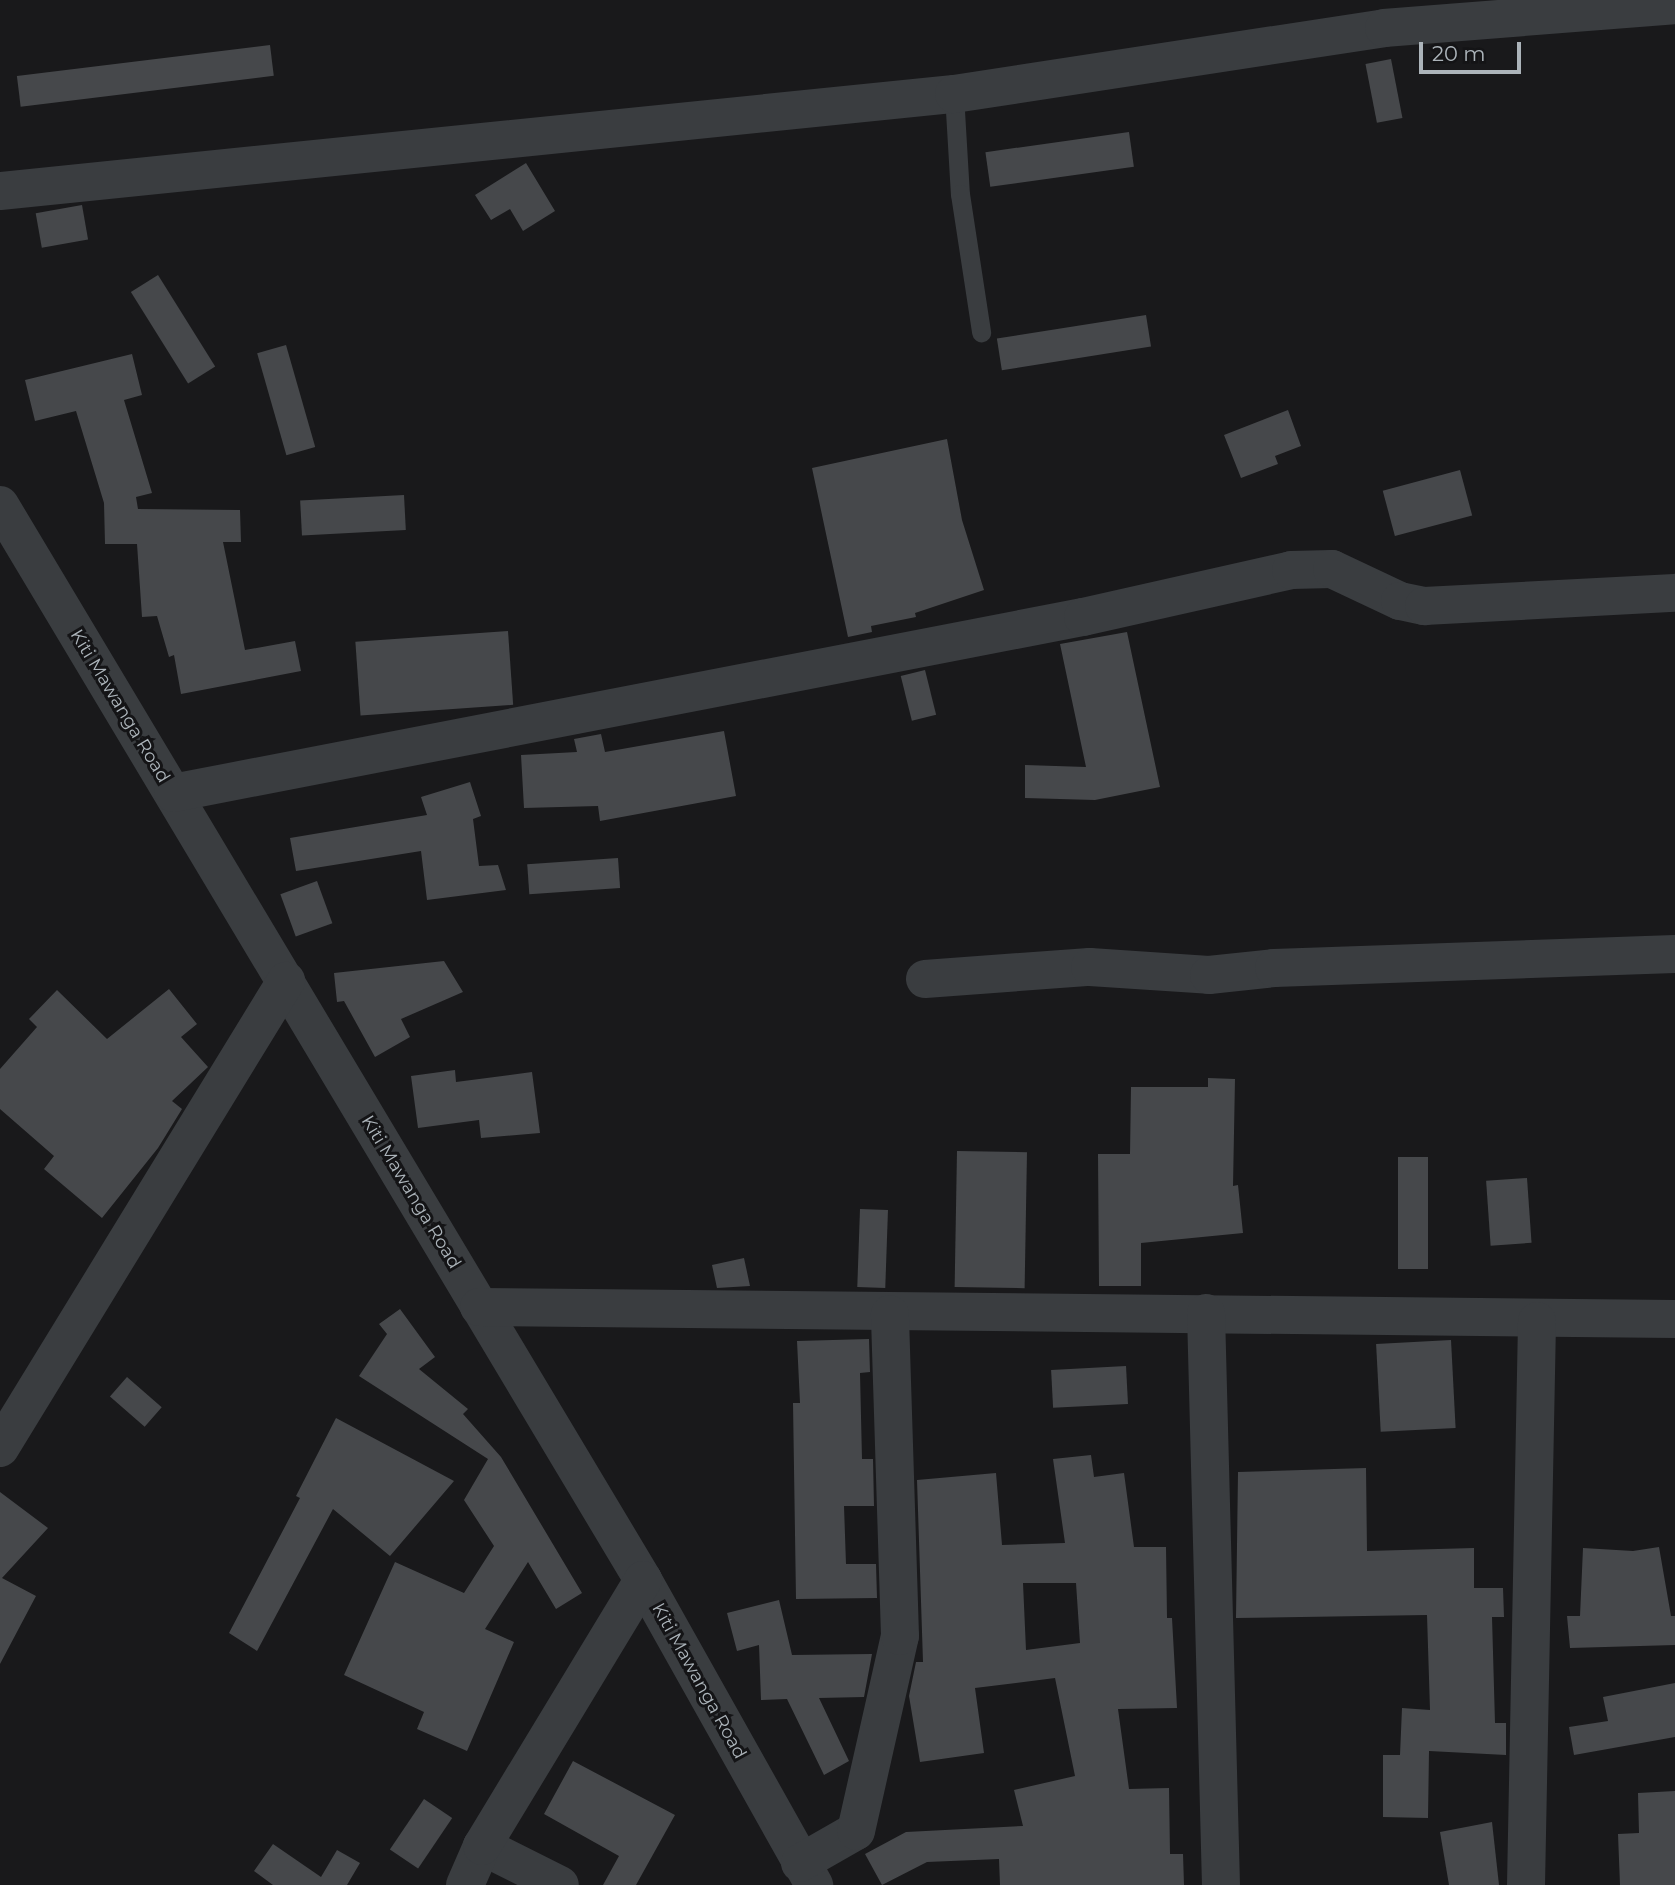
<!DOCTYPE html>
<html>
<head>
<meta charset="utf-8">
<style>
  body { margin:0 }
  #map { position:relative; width:1675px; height:1885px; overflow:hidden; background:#19191b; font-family:Montserrat,sans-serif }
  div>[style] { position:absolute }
  .building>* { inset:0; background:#46484b; transform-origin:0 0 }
  .service>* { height:19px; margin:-9.5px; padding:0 9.5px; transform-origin:9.5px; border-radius:9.5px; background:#3a3d40 }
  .minor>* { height:38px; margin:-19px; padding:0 19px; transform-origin:19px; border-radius:19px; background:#3a3d40 }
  span { translate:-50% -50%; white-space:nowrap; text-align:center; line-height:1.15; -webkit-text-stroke:6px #141416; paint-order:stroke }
  .street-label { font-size:18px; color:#acb4ba }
  .scale { position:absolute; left:1419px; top:42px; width:102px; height:32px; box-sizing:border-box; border:4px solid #acb4ba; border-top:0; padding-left:9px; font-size:21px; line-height:24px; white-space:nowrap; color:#acb4ba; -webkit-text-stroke:5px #141416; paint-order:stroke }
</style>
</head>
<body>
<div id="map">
  <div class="building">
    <div style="left:270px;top:45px;width:31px;height:255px;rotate:83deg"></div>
    <div style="left:1391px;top:59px;width:60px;height:26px;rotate:79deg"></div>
    <div style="left:1129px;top:132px;width:35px;height:145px;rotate:82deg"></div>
    <div style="clip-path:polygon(526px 163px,555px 211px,523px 231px,510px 209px,491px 220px,475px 195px)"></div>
    <div style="left:82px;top:205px;width:35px;height:47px;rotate:80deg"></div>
    <div style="left:158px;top:275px;width:108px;height:32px;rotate:58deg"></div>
    <div style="left:1146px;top:315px;width:32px;height:151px;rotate:81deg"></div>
    <div style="left:286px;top:345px;width:106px;height:30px;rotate:74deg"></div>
    <div style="clip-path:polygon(132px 354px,142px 395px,124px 400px,152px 493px,136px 497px,138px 509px,240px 510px,241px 542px,223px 542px,245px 650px,295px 641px,301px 671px,181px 694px,174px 655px,169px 657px,157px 616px,142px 617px,137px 544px,105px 544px,104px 503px,76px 411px,35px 421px,25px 380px)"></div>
    <div style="clip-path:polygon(1288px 410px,1301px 446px,1275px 456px,1278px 464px,1241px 478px,1224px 435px)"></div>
    <div style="clip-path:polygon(947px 439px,962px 520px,984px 590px,915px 613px,916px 617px,871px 626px,872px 632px,848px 637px,812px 468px)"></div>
    <div style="left:1460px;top:470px;width:47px;height:80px;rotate:75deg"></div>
    <div style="left:404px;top:495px;width:35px;height:104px;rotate:87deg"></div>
    <div style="left:508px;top:631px;width:74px;height:153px;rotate:86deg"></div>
    <div style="clip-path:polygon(1127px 632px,1160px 787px,1095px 800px,1025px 798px,1025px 765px,1086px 767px,1060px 644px)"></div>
    <div style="left:925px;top:670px;width:46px;height:25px;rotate:76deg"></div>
    <div style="clip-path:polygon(724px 731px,736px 796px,600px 821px,598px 806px,524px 808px,521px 755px,577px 752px,574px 739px,601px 734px,605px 752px)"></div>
    <div style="clip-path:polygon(470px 782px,481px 816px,473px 819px,479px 866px,498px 865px,506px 890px,427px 900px,421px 851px,296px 871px,290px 838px,427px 815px,421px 797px)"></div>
    <div style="left:618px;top:858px;width:30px;height:91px;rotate:86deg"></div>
    <div style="left:317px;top:881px;width:45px;height:39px;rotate:70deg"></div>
    <div style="clip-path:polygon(444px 961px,463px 992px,401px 1019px,410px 1037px,375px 1057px,344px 1001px,337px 1002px,334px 973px)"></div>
    <div style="clip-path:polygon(169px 989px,197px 1024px,181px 1037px,208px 1067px,172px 1101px,182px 1109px,158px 1148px,102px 1218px,44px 1169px,54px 1156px,0 1109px,0 1069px,37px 1027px,29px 1019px,57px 990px,107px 1039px)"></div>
    <div style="clip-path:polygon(455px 1070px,456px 1082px,532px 1072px,540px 1133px,481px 1138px,479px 1120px,418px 1128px,411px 1076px)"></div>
    <div style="clip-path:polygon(1208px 1078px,1235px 1079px,1233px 1186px,1238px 1185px,1243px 1233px,1141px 1243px,1141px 1286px,1099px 1286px,1098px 1154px,1130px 1154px,1131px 1087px,1208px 1087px)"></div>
    <div style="left:957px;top:1151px;width:70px;height:136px;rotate:1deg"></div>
    <div style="left:1398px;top:1157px;width:30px;height:112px"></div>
    <div style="left:1527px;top:1178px;width:65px;height:41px;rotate:86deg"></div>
    <div style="left:860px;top:1209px;width:28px;height:78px;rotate:2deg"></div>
    <div style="clip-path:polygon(744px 1258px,750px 1286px,717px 1288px,712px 1265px)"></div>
    <div style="clip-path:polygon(400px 1309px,435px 1357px,419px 1369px,468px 1409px,463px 1414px,501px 1457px,582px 1593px,556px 1609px,528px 1562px,485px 1629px,514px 1642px,467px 1751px,417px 1729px,424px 1712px,344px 1675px,395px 1562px,464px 1593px,494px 1546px,464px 1500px,488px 1459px,359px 1376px,387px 1334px,379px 1324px)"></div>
    <div style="clip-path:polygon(869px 1339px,870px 1372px,860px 1373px,862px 1459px,873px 1459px,874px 1506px,844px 1506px,846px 1564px,876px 1564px,877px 1598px,796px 1599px,793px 1403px,800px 1403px,797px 1341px)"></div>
    <div style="left:1451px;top:1340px;width:88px;height:75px;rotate:87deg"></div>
    <div style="left:1126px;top:1366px;width:38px;height:75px;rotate:87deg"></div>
    <div style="left:127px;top:1377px;width:46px;height:26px;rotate:41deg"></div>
    <div style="clip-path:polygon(336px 1418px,454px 1481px,390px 1556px,333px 1509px,257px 1651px,229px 1633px,300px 1498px,296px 1496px)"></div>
    <div style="clip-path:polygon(evenodd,1091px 1455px,1094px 1477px,1124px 1473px,1134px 1547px,1166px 1547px,1167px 1618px,1172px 1618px,1177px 1708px,1118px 1709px,1129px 1789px,1169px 1788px,1170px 1854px,1183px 1854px,1184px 1885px,1000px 1885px,999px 1859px,927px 1862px,882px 1885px,865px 1854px,906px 1832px,1023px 1826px,1014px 1790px,1075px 1776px,1055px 1678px,975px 1688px,984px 1753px,920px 1762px,909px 1696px,916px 1662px,923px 1662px,917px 1480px,996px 1473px,1002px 1545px,1065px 1543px,1053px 1459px,1091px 1455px,1023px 1583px,1076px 1583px,1080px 1643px,1026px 1650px,1023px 1583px)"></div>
    <div style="clip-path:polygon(1366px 1468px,1367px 1551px,1474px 1548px,1474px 1588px,1503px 1588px,1504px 1617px,1492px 1617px,1495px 1723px,1506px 1723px,1506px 1755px,1429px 1751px,1428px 1818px,1383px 1817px,1383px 1755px,1400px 1755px,1402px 1708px,1430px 1710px,1427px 1615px,1236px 1618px,1238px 1472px)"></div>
    <div style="clip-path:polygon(0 1492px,48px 1528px,2px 1578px,36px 1596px,0 1664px)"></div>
    <div style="clip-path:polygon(1659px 1547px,1671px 1616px,1675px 1616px,1675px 1645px,1570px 1648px,1567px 1616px,1580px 1616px,1583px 1548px,1633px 1551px)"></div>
    <div style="clip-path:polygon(779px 1600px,792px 1655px,872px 1654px,864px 1697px,819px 1698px,849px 1761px,824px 1775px,787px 1699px,761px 1700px,759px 1645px,737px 1651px,727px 1613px)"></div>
    <div style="clip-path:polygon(1675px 1683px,1675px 1737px,1574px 1755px,1569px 1727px,1608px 1721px,1603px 1697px)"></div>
    <div style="clip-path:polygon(573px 1761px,675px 1815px,636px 1885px,603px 1885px,619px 1856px,544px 1814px)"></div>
    <div style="clip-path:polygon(1675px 1791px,1675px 1885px,1620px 1885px,1618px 1834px,1639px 1833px,1638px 1793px)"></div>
    <div style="left:424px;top:1799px;width:34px;height:61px;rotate:34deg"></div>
    <div style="clip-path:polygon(1492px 1822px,1499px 1885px,1449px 1885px,1440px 1832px)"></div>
    <div style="clip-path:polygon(273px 1844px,321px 1877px,337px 1850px,360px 1863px,347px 1885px,273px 1885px,254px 1871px)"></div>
  </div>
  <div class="service">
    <div style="left:954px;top:94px;width:100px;rotate:86.6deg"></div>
    <div style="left:960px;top:194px;width:140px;rotate:81.3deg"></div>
  </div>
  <div class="minor">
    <div style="left:0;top:191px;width:959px;rotate:-5.81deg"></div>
    <div style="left:954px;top:94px;width:435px;rotate:-8.7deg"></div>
    <div style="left:1384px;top:28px;width:292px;rotate:-4.5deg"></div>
    <div style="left:0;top:505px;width:1253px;rotate:59.11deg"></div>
    <div style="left:643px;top:1580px;width:350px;rotate:60.7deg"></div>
    <div style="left:173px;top:793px;width:927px;rotate:-10.95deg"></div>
    <div style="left:1083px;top:617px;width:213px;rotate:-12.7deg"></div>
    <div style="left:1291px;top:570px;width:41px;rotate:-1.4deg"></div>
    <div style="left:1332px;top:569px;width:75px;rotate:25.2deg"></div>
    <div style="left:1400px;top:601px;width:25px;rotate:12deg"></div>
    <div style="left:1424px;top:606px;width:251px;rotate:-3deg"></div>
    <div style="left:925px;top:979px;width:165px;rotate:-4.2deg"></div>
    <div style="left:1090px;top:967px;width:119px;rotate:3.8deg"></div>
    <div style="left:1209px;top:975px;width:65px;rotate:-6.1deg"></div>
    <div style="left:1274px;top:968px;width:401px;rotate:-2deg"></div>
    <div style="left:479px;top:1307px;width:1196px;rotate:0.57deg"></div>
    <div style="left:1206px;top:1313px;width:572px;rotate:88.5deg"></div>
    <div style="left:0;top:1448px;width:548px;rotate:-58.52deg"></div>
    <div style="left:482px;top:1846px;width:87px;rotate:26.6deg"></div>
    <div style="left:800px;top:1863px;width:64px;rotate:-29.7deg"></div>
    <div style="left:856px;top:1831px;width:200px;rotate:-77.3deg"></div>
    <div style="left:900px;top:1636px;width:322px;rotate:-91.8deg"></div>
    <div style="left:465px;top:1885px;width:43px;rotate:-66.4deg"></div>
    <div style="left:482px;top:1846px;width:311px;rotate:-58.8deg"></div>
    <div style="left:1526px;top:1885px;width:564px;rotate:-88.88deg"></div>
  </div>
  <div class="street-label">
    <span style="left:120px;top:706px;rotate:59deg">Kiti Mawanga Road</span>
    <span style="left:411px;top:1192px;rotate:59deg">Kiti Mawanga Road</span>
    <span style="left:699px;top:1681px;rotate:61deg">Kiti Mawanga Road</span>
  </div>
  <div class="scale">20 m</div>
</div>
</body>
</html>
